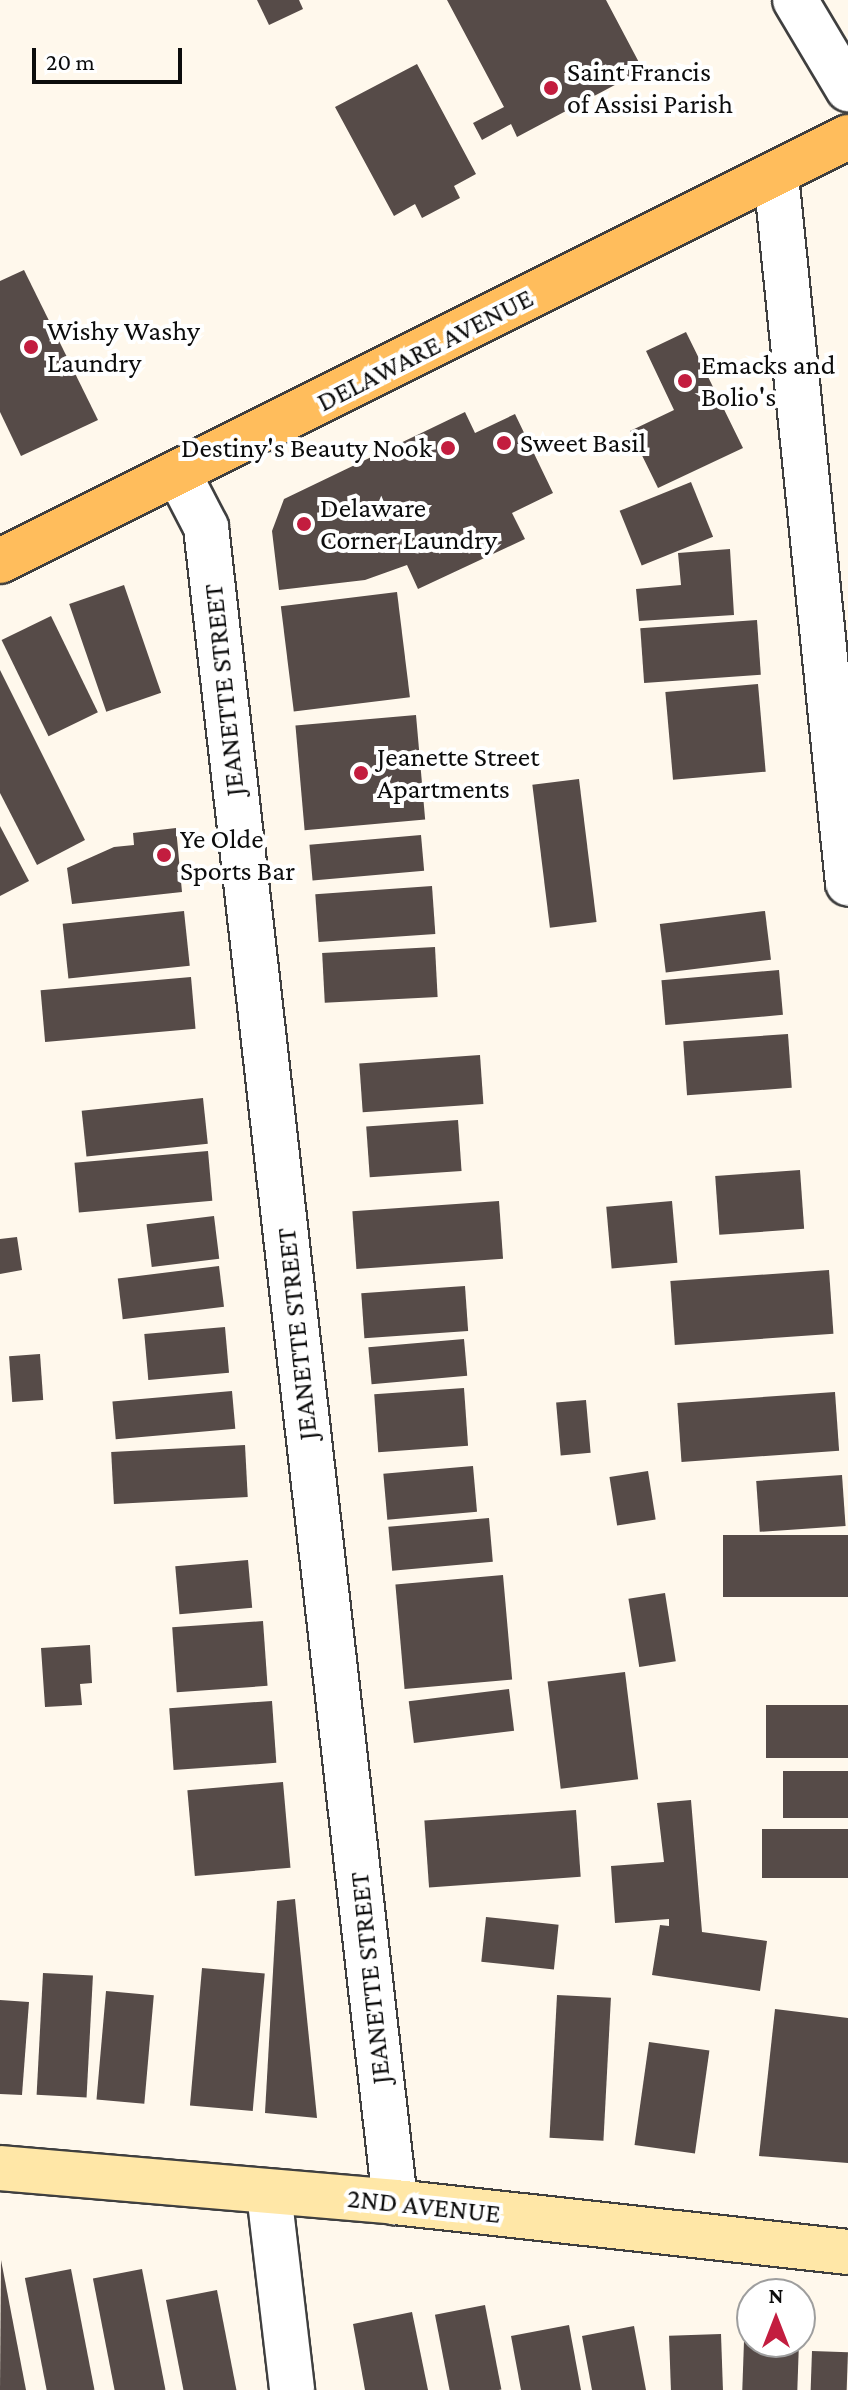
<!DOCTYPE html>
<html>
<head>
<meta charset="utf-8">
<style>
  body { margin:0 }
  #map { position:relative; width:848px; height:2390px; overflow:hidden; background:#fff8ec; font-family:"Crimson Pro",serif }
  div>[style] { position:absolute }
  .building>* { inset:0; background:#564b48; transform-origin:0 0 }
  .roads { filter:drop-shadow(2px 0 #3f3f3f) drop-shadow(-2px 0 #3f3f3f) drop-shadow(0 2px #3f3f3f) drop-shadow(0 -2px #3f3f3f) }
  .street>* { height:44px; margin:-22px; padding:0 22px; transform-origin:22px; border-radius:22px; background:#fff }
  .secondary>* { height:44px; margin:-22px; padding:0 22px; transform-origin:22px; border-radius:22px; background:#ffe7a7 }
  .primary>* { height:44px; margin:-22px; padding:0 22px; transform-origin:22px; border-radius:22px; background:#ffbd5c }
  .dots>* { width:22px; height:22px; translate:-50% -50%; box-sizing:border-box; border:4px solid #fff; border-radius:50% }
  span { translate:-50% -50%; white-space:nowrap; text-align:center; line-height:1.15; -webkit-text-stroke:8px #fff; paint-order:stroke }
  .poi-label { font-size:28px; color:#0c0c0c }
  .left { translate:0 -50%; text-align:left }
  .right { translate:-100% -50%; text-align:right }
  .street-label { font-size:28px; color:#0c0c0c }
  .north { position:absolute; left:736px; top:2278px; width:80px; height:80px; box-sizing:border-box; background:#fff; border:2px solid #9e9e9e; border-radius:50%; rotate:0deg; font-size:22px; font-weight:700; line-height:32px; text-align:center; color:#0c0c0c }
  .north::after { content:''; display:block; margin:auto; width:28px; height:36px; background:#c31d3f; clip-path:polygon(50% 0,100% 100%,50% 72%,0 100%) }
  .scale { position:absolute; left:32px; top:48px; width:150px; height:36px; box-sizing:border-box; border:4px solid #0c0c0c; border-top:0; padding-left:10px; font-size:24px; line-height:28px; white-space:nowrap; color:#0c0c0c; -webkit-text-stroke:6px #fff; paint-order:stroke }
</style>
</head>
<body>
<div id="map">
  <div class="building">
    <div style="clip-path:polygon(257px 0,299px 0,303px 9px,269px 25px)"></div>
    <div style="clip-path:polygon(447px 0,606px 0,643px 70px,517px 137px,511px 124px,482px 140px,473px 123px,504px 107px)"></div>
    <div style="clip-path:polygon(417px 64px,476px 174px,454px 186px,460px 198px,422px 218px,415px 204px,394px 216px,335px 107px)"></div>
    <div style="clip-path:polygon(24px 270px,98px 420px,21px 456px,0 412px,0 281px)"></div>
    <div style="clip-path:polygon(686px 332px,743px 448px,658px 488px,630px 431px,674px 410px,646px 351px)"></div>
    <div style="clip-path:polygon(465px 412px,475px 433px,515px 414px,553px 493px,512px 513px,525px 539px,418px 589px,407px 565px,365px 580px,279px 590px,272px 531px,284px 499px)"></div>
    <div style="left:691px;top:482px;width:59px;height:77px;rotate:68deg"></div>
    <div style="clip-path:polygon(730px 549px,734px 615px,639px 621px,636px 589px,681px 585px,678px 553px)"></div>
    <div style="left:124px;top:585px;width:114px;height:58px;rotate:71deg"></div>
    <div style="left:397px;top:592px;width:106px;height:117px;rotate:83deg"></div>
    <div style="left:51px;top:616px;width:107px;height:55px;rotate:64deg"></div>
    <div style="left:757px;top:620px;width:55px;height:117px;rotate:86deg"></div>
    <div style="clip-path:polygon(0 670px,85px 840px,37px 865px,0 793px)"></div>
    <div style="left:758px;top:684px;width:88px;height:93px;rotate:85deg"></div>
    <div style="left:416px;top:715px;width:105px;height:121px;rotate:85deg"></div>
    <div style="left:579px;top:779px;width:144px;height:47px;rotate:83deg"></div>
    <div style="clip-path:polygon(0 826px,29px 881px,0 896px)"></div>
    <div style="clip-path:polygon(176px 828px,182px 892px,72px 904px,67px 868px,114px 847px,134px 845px,133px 833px)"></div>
    <div style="left:421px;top:835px;width:36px;height:112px;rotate:85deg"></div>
    <div style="left:432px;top:886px;width:48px;height:117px;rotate:86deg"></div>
    <div style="left:184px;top:911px;width:55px;height:122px;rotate:84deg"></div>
    <div style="left:765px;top:911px;width:49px;height:106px;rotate:83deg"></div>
    <div style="left:435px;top:947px;width:50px;height:113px;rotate:87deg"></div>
    <div style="left:779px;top:970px;width:45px;height:118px;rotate:85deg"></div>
    <div style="left:191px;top:977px;width:52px;height:151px;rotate:85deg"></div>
    <div style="left:788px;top:1034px;width:54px;height:105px;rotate:86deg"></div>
    <div style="left:480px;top:1055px;width:49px;height:121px;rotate:86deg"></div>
    <div style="left:203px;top:1098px;width:46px;height:122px;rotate:84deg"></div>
    <div style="left:458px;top:1120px;width:51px;height:92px;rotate:86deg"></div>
    <div style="left:208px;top:1151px;width:50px;height:134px;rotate:85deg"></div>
    <div style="left:800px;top:1170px;width:59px;height:85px;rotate:86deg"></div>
    <div style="left:499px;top:1201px;width:58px;height:147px;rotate:86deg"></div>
    <div style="left:672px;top:1201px;width:62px;height:66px;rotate:85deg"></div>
    <div style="left:214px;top:1216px;width:43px;height:68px;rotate:83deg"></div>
    <div style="clip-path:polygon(17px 1237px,22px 1270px,0 1274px,0 1239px)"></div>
    <div style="left:219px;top:1266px;width:41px;height:102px;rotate:83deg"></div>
    <div style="left:829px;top:1270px;width:64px;height:159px;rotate:86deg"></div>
    <div style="left:465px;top:1286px;width:45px;height:104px;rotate:86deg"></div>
    <div style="left:225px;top:1327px;width:46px;height:81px;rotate:85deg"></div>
    <div style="left:464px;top:1339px;width:37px;height:96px;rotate:85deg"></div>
    <div style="left:40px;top:1354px;width:46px;height:31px;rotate:86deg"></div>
    <div style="left:464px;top:1388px;width:58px;height:90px;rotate:86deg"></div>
    <div style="left:232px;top:1391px;width:38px;height:120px;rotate:85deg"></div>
    <div style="left:835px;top:1392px;width:59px;height:158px;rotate:86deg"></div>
    <div style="left:586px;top:1400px;width:53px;height:30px;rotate:85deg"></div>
    <div style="left:245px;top:1445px;width:52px;height:134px;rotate:87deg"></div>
    <div style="left:473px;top:1466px;width:46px;height:90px;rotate:85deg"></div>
    <div style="left:648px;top:1471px;width:49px;height:39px;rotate:81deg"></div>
    <div style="left:842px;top:1475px;width:51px;height:86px;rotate:86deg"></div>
    <div style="left:489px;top:1518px;width:44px;height:101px;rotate:85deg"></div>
    <div style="left:848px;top:1535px;width:62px;height:125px;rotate:90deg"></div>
    <div style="left:248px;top:1560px;width:48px;height:73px;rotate:85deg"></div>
    <div style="left:503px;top:1575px;width:105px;height:108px;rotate:85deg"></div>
    <div style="left:665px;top:1593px;width:69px;height:37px;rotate:81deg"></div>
    <div style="left:263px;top:1621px;width:65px;height:91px;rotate:86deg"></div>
    <div style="clip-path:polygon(90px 1645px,92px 1683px,80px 1684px,82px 1705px,45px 1707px,41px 1648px)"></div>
    <div style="left:625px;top:1672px;width:108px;height:78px;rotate:83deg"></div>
    <div style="left:509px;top:1689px;width:42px;height:101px;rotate:83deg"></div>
    <div style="left:272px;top:1701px;width:62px;height:103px;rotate:86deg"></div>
    <div style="left:848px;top:1705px;width:53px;height:82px;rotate:90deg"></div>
    <div style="left:848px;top:1771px;width:47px;height:65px;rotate:90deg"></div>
    <div style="left:283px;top:1782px;width:86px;height:96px;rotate:85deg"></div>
    <div style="clip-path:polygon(691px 1800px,702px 1932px,767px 1941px,760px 1991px,652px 1975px,660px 1925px,669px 1926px,669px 1919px,615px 1923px,611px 1866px,664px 1862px,657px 1803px)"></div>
    <div style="left:576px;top:1810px;width:67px;height:152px;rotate:86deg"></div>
    <div style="left:848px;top:1829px;width:49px;height:86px;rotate:90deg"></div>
    <div style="clip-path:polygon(295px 1899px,317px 2118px,265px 2113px,277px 1901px)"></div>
    <div style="left:486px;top:1917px;width:73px;height:45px;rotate:6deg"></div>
    <div style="left:202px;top:1968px;width:63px;height:138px;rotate:5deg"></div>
    <div style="left:43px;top:1973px;width:50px;height:122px;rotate:3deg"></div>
    <div style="left:106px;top:1991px;width:48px;height:109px;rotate:5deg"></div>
    <div style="left:557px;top:1995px;width:54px;height:143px;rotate:3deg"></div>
    <div style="clip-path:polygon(0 2000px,29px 2002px,22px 2095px,0 2094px)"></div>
    <div style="clip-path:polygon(775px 2009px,848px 2018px,848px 2163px,759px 2156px)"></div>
    <div style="left:649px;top:2042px;width:61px;height:104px;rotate:8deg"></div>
    <div style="clip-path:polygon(1px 2260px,26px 2390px,0 2390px)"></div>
    <div style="left:71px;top:2269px;width:123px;height:47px;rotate:79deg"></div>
    <div style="left:142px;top:2269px;width:123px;height:50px;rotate:79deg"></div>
    <div style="left:217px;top:2290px;width:102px;height:52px;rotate:79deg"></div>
    <div style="left:485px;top:2305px;width:86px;height:51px;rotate:79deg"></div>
    <div style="clip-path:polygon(412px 2312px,428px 2390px,365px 2390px,353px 2324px)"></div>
    <div style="clip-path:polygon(569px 2325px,581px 2390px,521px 2390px,511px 2336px)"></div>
    <div style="clip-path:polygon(634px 2326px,646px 2390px,592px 2390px,582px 2336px)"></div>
    <div style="left:721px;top:2334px;width:56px;height:52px;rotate:88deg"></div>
    <div style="left:744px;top:2341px;width:55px;height:49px;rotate:2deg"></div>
    <div style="left:812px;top:2351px;width:36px;height:39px;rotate:2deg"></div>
  </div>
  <div class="roads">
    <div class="street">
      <div style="left:795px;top:0;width:104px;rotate:59.2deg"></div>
      <div style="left:776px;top:176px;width:711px;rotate:84.19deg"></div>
      <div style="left:178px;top:473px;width:61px;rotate:62.6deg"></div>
      <div style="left:206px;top:527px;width:1686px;rotate:83.56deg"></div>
      <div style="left:269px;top:2193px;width:198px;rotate:83.3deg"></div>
    </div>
    <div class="secondary">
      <div style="left:0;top:2168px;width:396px;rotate:4.9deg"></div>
      <div style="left:395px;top:2202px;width:456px;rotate:6.3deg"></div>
    </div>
    <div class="primary">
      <div style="left:0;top:561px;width:948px;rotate:-26.57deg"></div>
    </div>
  </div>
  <div class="dots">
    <div style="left:551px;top:88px;background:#c31d3f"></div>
    <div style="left:31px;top:347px;background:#c31d3f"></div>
    <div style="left:685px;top:381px;background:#c31d3f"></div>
    <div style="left:504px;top:443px;background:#c31d3f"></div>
    <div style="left:448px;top:448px;background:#c31d3f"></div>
    <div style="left:304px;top:524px;background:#c31d3f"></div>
    <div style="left:361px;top:773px;background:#c31d3f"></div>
    <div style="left:164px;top:855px;background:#c31d3f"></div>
  </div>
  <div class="poi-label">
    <span class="left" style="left:567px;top:88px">Saint Francis<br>of Assisi Parish</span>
    <span class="left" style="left:47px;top:347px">Wishy Washy<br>Laundry</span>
    <span class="left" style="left:701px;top:381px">Emacks and<br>Bolio's</span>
    <span class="left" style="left:520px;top:443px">Sweet Basil</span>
    <span class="right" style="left:432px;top:448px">Destiny's Beauty Nook</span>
    <span class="left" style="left:320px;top:524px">Delaware<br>Corner Laundry</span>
    <span class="left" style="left:377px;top:773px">Jeanette Street<br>Apartments</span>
    <span class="left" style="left:180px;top:855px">Ye Olde<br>Sports Bar</span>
  </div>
  <div class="street-label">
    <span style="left:425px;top:350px;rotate:-27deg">DELAWARE AVENUE</span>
    <span style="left:224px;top:690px;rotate:-96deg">JEANETTE STREET</span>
    <span style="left:297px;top:1334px;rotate:-96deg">JEANETTE STREET</span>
    <span style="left:370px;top:1978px;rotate:-96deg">JEANETTE STREET</span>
    <span style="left:424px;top:2206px;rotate:6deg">2ND AVENUE</span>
  </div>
  <div class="north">N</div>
  <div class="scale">20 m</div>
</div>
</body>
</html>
